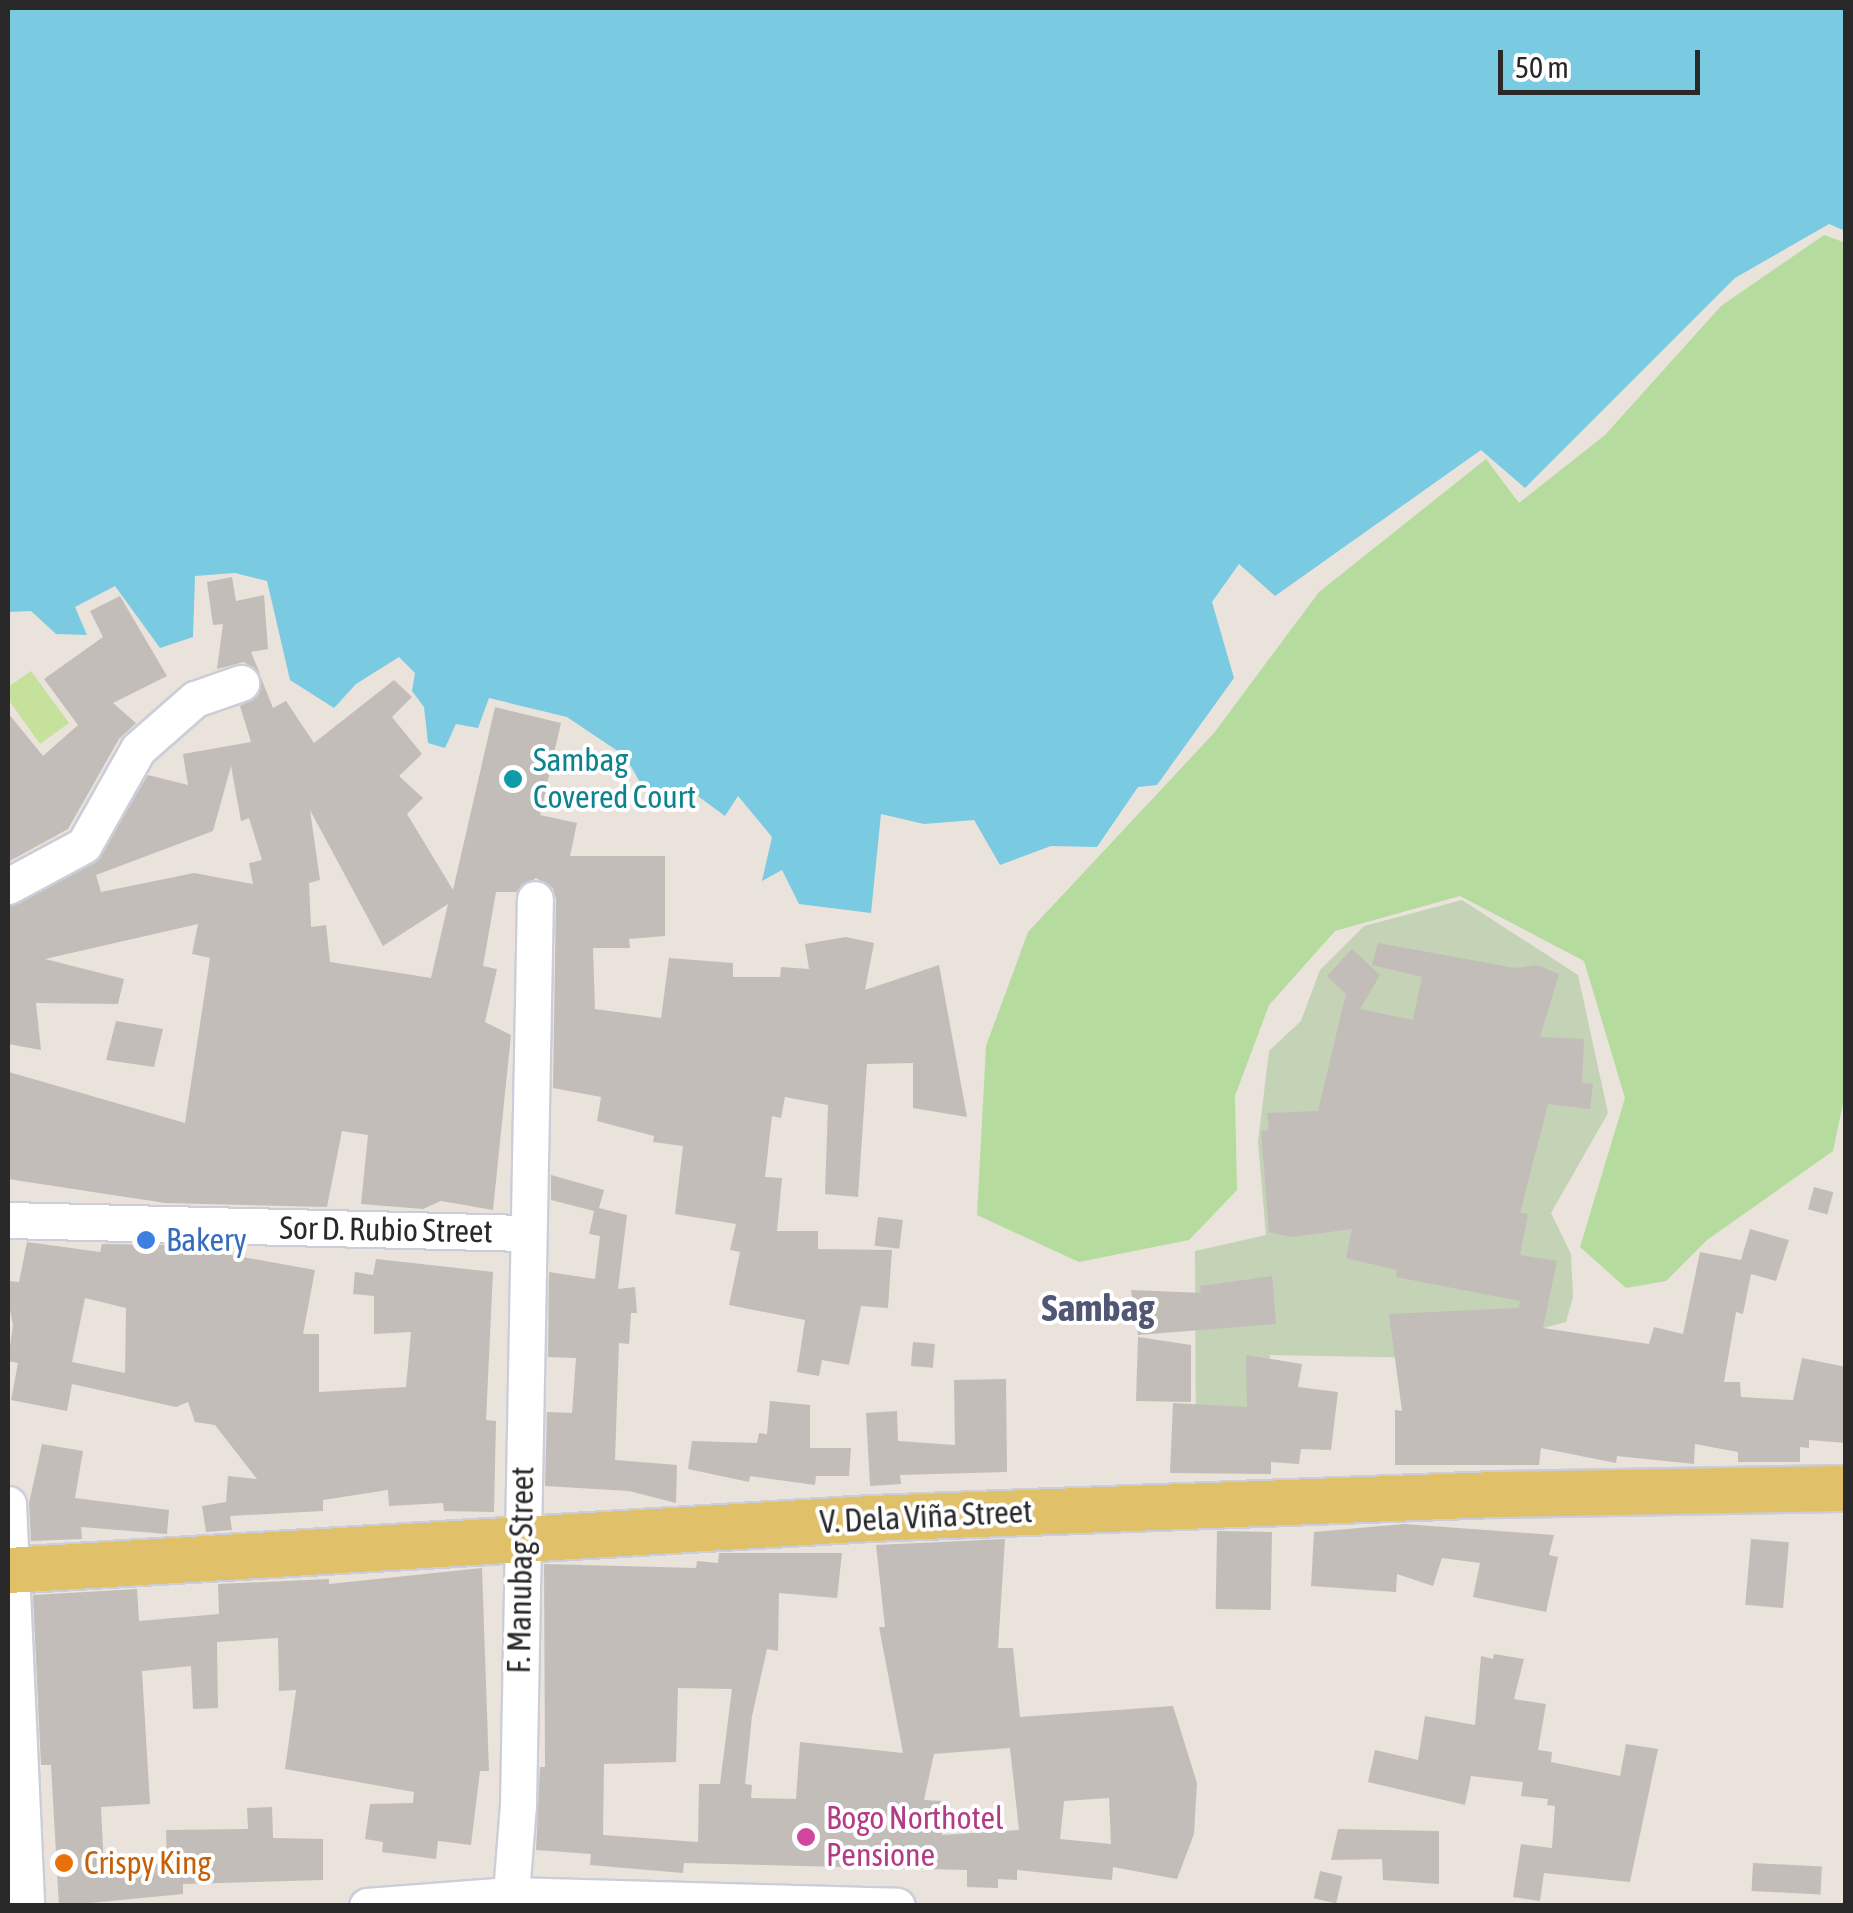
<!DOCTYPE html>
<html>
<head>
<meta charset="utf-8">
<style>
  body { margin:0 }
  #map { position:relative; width:1853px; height:1913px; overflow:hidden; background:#eae3dc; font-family:"Asap Condensed",sans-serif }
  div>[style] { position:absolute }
  .green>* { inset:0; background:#b5db9e }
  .cemetery>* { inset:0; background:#c4d2b5 }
  .pitch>* { inset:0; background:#c6e19b }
  .water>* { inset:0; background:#7acae1 }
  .building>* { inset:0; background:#c2bdb9; transform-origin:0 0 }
  .roads { filter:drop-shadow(2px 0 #cbced9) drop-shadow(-2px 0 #cbced9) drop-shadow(0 2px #cbced9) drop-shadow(0 -2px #cbced9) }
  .minor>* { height:35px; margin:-17.5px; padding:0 17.5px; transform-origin:17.5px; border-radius:17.5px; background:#fff }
  .major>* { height:45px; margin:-22.5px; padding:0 22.5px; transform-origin:22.5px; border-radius:22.5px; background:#e1c06a }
  .dots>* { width:28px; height:28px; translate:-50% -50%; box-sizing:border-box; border:5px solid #fff; border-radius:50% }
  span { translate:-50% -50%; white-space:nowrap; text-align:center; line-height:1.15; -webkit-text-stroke:8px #fff; paint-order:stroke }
  .culture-label { font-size:32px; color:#0d838f }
  .left { translate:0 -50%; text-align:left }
  .street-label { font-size:32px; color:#292929 }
  .shop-label { font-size:32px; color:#366cbe }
  .hotel-label { font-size:32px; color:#b23c85 }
  .food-label { font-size:32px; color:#c56008 }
  .quarter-label { font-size:38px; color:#4f5774; font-weight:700 }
  .frame { position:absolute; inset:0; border:10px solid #292929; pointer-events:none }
  .scale { position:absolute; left:1498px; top:50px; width:202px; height:45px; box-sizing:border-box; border:5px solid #292929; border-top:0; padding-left:12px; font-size:30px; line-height:35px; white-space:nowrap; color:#292929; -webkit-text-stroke:8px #fff; paint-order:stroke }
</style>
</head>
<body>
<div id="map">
  <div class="green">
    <div style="clip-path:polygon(1824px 235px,1846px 243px,1846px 1089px,1833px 1151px,1707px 1240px,1666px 1281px,1626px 1288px,1580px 1247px,1625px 1098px,1584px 961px,1460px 896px,1335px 931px,1269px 1005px,1235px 1096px,1237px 1190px,1189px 1240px,1079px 1262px,977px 1215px,986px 1046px,1028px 932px,1214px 733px,1319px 592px,1486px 459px,1519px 503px,1605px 435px,1721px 306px)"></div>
  </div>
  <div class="cemetery">
    <div style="clip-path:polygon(1462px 900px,1578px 975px,1608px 1113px,1551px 1213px,1571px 1254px,1573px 1297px,1566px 1322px,1431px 1358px,1270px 1355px,1269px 1451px,1196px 1456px,1195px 1251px,1266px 1235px,1258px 1142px,1269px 1051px,1301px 1021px,1320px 970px,1364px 926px)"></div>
  </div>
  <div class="pitch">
    <div style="clip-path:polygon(31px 671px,69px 723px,40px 744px,8px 699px,8px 687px)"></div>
  </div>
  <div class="water">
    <div style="clip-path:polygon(8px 8px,1845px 8px,1845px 231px,1829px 224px,1735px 278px,1525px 488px,1481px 450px,1275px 596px,1239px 564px,1212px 602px,1234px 678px,1157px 785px,1138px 787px,1097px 847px,1051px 846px,1000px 865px,974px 820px,924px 824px,881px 814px,871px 913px,799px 904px,782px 870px,762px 881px,772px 837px,738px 796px,725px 816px,695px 794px,649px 798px,625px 756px,567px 717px,489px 698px,478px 728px,456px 724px,445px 748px,428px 743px,424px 707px,412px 691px,415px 673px,399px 657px,356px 684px,334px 708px,290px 680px,267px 581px,235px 573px,195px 576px,193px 637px,160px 648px,115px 586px,75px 607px,87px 635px,56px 634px,31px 611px,8px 612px)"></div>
  </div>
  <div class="building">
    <div style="clip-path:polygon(232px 577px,236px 601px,264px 595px,268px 649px,251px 652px,260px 674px,244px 662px,217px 669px,223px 624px,213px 625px,207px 582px)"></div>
    <div style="clip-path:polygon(120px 596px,167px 676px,113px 703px,136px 723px,119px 739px,68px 829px,8px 862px,8px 713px,43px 756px,78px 725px,44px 679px,103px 637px,90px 611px)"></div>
    <div style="clip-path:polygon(evenodd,261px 678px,273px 708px,286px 701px,314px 743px,394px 680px,412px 697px,392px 717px,422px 754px,399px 776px,423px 798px,407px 814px,453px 890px,495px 707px,561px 723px,540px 815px,577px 823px,570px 856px,665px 856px,665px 936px,629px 939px,630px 948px,593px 948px,595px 1009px,661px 1018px,669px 958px,733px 963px,733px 977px,780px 977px,781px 967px,809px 969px,805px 944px,846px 937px,874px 943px,865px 990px,939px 965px,967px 1117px,913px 1108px,913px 1063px,867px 1064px,858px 1197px,825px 1194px,828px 1105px,785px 1097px,781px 1118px,772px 1116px,765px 1177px,782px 1178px,777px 1231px,818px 1231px,818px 1249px,892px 1250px,888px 1308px,861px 1306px,849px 1365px,822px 1360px,819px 1376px,797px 1372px,805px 1320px,729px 1305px,740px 1252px,730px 1250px,736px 1224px,675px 1214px,683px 1146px,653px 1142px,654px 1136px,597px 1121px,601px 1097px,553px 1088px,556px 899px,553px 888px,536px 878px,516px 892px,496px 892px,483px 966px,497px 969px,485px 1022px,511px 1035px,493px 1210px,441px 1201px,423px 1209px,361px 1204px,368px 1135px,342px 1131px,327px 1207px,165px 1203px,8px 1179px,9px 1072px,185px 1123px,210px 958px,192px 954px,198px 924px,45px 959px,124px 979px,118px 1004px,36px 1003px,41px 1050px,8px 1044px,8px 907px,95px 863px,148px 775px,188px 785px,183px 754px,251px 742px,240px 706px,258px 696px,261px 678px,231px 766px,241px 821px,249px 818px,262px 860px,249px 863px,253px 884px,194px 873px,101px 892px,96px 875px,213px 831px,231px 766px,261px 678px,310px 810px,383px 946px,448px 904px,431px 978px,330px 962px,326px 925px,311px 927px,309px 883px,320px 880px,310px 810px)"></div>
    <div style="clip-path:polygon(1378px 943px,1515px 968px,1537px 965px,1559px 974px,1540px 1037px,1584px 1039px,1582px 1083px,1593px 1084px,1590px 1109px,1548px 1104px,1520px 1213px,1528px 1214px,1520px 1255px,1557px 1261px,1543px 1328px,1649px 1344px,1654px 1327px,1683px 1334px,1700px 1252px,1741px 1260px,1750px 1229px,1789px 1240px,1776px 1281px,1751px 1274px,1743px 1314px,1736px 1312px,1724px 1382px,1740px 1382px,1741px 1397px,1793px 1400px,1802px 1358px,1846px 1367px,1846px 1443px,1809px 1440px,1809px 1448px,1800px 1447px,1800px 1462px,1738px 1462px,1738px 1452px,1695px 1444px,1694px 1464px,1617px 1456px,1616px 1463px,1541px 1448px,1539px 1465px,1395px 1465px,1395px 1410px,1402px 1411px,1389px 1314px,1519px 1308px,1520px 1301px,1396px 1277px,1397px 1270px,1346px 1258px,1352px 1229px,1292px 1237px,1269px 1232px,1261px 1131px,1269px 1130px,1267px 1113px,1318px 1111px,1346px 994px,1327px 976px,1352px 949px,1380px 975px,1360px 1009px,1413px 1020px,1422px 977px,1372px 965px)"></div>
    <div style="clip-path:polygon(116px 1021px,163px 1029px,154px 1067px,106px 1060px)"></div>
    <div style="clip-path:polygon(551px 1175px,604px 1190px,599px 1208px,627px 1215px,618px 1289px,635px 1287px,637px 1313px,631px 1313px,629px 1344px,619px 1343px,615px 1460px,677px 1465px,676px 1503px,629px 1491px,545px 1486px,547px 1412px,572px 1413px,576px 1358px,548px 1357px,549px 1272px,595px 1279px,600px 1236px,589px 1234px,594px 1211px,551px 1200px)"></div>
    <div style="left:1814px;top:1187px;width:20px;height:23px;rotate:15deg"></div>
    <div style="left:878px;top:1217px;width:25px;height:29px;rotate:7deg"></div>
    <div style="clip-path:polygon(evenodd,27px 1242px,100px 1252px,102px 1244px,175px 1245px,315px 1270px,303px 1334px,319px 1334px,319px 1392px,406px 1387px,411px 1332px,374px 1334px,374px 1296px,353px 1294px,355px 1272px,373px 1275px,376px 1259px,493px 1272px,486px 1420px,496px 1421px,494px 1512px,444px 1511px,443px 1503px,389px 1506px,388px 1490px,323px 1500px,323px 1511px,230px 1516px,232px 1530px,206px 1532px,202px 1506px,226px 1502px,228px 1476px,257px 1479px,215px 1425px,195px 1422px,188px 1402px,176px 1407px,72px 1384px,67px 1411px,11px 1400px,18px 1363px,8px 1361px,13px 1325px,8px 1301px,10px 1281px,19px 1282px,27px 1242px,85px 1298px,126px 1308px,125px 1373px,72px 1362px,85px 1298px)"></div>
    <div style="clip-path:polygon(1272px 1276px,1276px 1324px,1138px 1335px,1131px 1290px,1201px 1293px,1200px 1286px)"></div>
    <div style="clip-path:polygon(1138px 1337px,1191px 1345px,1191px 1402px,1136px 1401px)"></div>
    <div style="left:913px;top:1342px;width:22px;height:24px;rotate:5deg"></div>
    <div style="clip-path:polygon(1246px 1355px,1302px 1364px,1298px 1387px,1338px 1392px,1331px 1450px,1301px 1449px,1299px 1464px,1271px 1462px,1271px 1474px,1170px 1473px,1173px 1403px,1247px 1407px)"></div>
    <div style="clip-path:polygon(1006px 1379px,1007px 1472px,900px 1475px,901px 1484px,870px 1486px,866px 1413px,897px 1411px,898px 1441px,955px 1445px,954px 1380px)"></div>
    <div style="clip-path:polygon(770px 1401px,810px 1405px,810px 1448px,851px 1448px,849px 1476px,816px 1476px,815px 1485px,750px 1476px,749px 1482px,688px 1469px,692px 1441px,757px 1443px,759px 1433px,767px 1434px)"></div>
    <div style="clip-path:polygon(42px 1444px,83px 1451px,75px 1498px,169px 1510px,167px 1534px,81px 1527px,82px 1539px,31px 1541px,29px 1503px)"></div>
    <div style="clip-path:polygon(1404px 1524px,1554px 1535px,1549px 1555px,1558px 1557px,1546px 1612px,1473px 1597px,1480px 1563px,1442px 1558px,1433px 1586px,1397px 1574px,1396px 1592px,1311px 1586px,1314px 1532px)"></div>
    <div style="left:1217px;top:1531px;width:55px;height:78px;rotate:1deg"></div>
    <div style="clip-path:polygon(evenodd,1005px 1539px,998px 1648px,1013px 1648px,1020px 1717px,1173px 1706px,1197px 1783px,1194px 1834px,1177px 1879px,1113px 1867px,1112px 1880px,1017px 1870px,1017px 1880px,998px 1879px,998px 1888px,967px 1887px,967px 1870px,684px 1863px,683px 1873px,590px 1865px,591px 1854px,536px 1850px,540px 1767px,545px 1767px,544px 1564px,696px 1568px,697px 1561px,718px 1563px,719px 1553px,842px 1553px,837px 1598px,779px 1593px,778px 1651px,767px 1649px,752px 1716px,745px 1784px,752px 1785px,751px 1798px,796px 1799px,800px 1742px,903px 1753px,879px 1627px,885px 1627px,876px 1545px,1005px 1539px,678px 1688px,732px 1689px,720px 1784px,699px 1784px,698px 1842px,603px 1835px,604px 1764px,676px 1762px,678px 1688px,1005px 1539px,1010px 1748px,1019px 1830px,942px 1835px,943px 1801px,924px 1800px,934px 1754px,1010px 1748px,1005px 1539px,1109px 1798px,1111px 1844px,1060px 1839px,1064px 1801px,1109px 1798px)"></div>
    <div style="left:1751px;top:1539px;width:38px;height:66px;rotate:5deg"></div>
    <div style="clip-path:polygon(482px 1568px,489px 1771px,480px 1771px,471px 1845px,438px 1841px,436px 1859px,382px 1852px,383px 1842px,365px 1839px,370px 1804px,413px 1803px,414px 1792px,285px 1769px,296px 1690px,279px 1691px,278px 1638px,217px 1642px,218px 1708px,193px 1709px,191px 1666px,142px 1671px,150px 1804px,101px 1807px,104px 1870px,167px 1863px,166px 1830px,248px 1829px,247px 1808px,272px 1807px,273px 1838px,323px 1839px,323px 1880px,183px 1884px,183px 1894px,59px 1906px,51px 1765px,41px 1765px,33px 1595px,137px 1589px,139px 1621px,219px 1614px,218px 1584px,329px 1579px,329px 1584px)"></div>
    <div style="clip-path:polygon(1494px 1654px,1524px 1659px,1514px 1699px,1546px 1704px,1538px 1750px,1552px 1752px,1551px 1762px,1620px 1776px,1626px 1744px,1658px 1749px,1630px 1882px,1544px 1873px,1540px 1901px,1513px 1897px,1521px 1844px,1552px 1848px,1555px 1806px,1547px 1805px,1548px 1799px,1521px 1796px,1523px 1782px,1471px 1776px,1465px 1805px,1368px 1782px,1375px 1750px,1418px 1760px,1425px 1716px,1475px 1725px,1481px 1656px,1493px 1659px)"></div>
    <div style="clip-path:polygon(1338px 1829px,1439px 1831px,1439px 1884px,1383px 1880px,1382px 1859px,1331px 1860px)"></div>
    <div style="left:1753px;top:1863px;width:69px;height:28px;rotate:3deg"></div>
    <div style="left:1320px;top:1871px;width:23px;height:28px;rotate:13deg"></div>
  </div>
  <div class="roads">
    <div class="minor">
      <div style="left:8px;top:886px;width:86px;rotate:-28.3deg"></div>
      <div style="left:84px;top:845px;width:110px;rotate:-60.6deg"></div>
      <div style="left:138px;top:749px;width:76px;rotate:-41.3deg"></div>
      <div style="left:195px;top:699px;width:49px;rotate:-19.2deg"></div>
      <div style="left:8px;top:1220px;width:517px;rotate:1.44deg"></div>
      <div style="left:8px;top:1504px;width:402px;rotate:87.4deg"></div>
      <div style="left:367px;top:1906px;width:143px;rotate:-4.4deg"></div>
      <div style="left:510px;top:1895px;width:387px;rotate:1.6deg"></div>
      <div style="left:510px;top:1906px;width:101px;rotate:-85.5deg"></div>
      <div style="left:518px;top:1805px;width:906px;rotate:-88.93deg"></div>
    </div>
    <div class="major">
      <div style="left:8px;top:1570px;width:865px;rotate:-3.45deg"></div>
      <div style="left:871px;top:1518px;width:624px;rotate:-2.2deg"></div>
      <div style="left:1495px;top:1494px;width:351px;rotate:-1deg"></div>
    </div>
  </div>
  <div class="dots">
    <div style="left:513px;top:779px;background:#0f9aa8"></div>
    <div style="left:146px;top:1240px;background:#3f7fe0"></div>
    <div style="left:806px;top:1837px;background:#d1479c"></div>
    <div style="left:64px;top:1863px;background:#e8710a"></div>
  </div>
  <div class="culture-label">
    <span class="left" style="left:533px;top:779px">Sambag<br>Covered Court</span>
  </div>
  <div class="street-label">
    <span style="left:386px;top:1230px;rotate:1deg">Sor D. Rubio Street</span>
    <span style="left:926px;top:1517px;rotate:-3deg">V. Dela Viña Street</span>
    <span style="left:521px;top:1570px;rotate:-89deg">F. Manubag Street</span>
  </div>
  <div class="shop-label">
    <span class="left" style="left:166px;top:1240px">Bakery</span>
  </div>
  <div class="hotel-label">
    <span class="left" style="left:826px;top:1837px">Bogo Northotel<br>Pensione</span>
  </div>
  <div class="food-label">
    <span class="left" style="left:84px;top:1863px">Crispy King</span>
  </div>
  <div class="quarter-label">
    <span style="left:1098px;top:1308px">Sambag</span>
  </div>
  <div class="frame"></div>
  <div class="scale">50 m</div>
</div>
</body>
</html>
